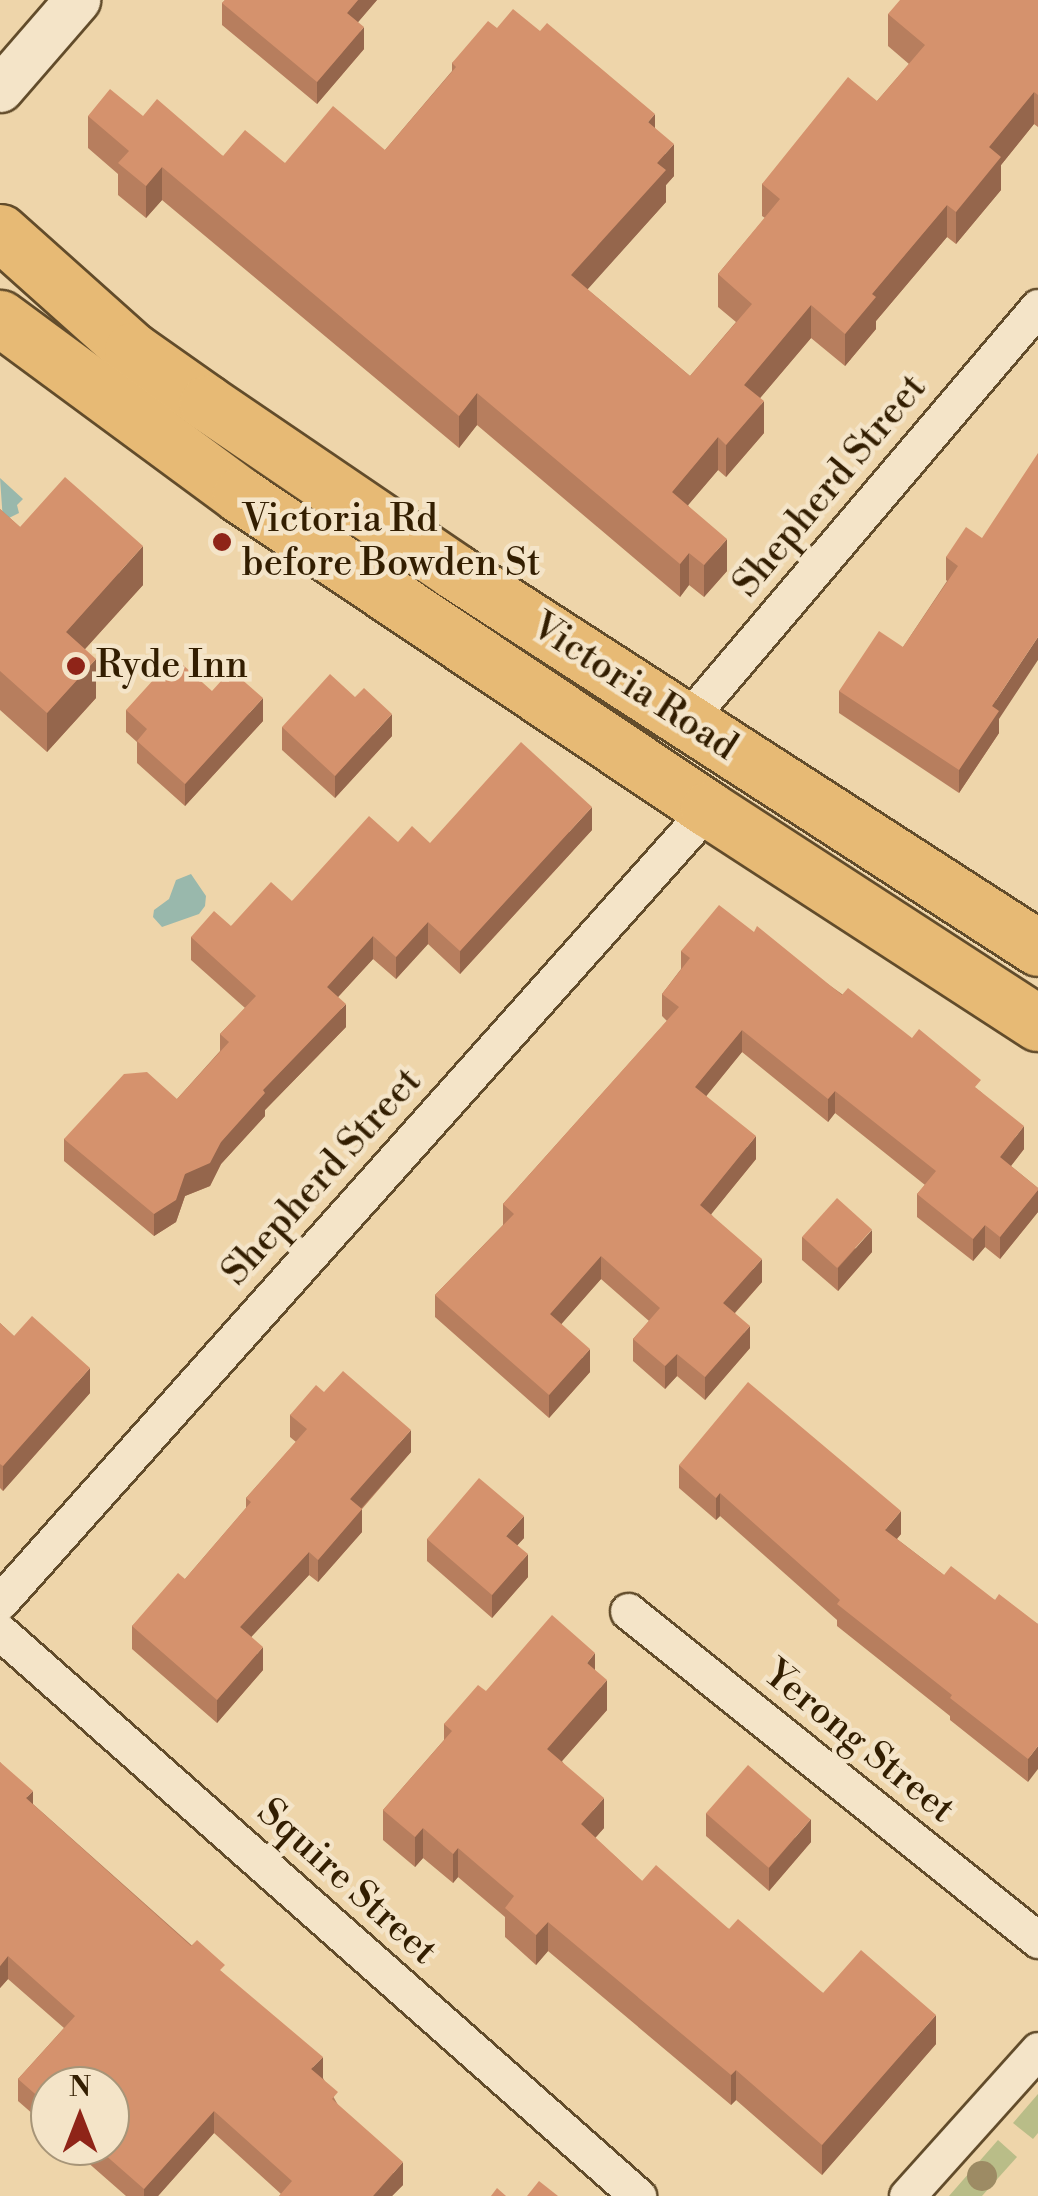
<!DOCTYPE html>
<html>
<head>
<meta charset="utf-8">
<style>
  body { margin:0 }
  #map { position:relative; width:1038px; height:2196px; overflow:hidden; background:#eed5aa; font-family:"Libre Bodoni",serif }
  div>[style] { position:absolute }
  .green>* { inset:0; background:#b9bd88 }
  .water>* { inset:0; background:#99b8ac }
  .roads { filter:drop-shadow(2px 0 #624c2b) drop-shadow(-2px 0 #624c2b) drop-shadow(0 2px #624c2b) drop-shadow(0 -2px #624c2b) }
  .minor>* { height:35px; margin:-17.5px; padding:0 17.5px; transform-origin:17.5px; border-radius:17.5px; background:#f4e4c8 }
  .tertiary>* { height:45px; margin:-22.5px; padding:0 22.5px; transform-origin:22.5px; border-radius:22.5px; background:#f4e4c8 }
  .trunk>* { height:55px; margin:-27.5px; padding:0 27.5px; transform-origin:27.5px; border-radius:27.5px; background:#e7ba75 }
  .trees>* { width:30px; height:30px; margin:-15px; border-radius:50%; background:#9d8b64 }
  .wall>* { inset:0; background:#b77e5e }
  .shaded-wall>* { inset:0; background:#95664c }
  .building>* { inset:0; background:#d5926d; transform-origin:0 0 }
  .dots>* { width:28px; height:28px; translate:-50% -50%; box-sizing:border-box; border:5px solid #f4e4c8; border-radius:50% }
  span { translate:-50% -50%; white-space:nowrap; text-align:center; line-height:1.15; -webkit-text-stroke:9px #f4e4c8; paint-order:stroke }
  .street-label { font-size:38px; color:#331e01 }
  .poi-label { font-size:38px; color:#331e01 }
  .left { translate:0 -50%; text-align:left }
  .north { position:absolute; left:30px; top:2066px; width:100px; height:100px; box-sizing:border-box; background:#f4e4c8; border:2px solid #a79578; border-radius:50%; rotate:0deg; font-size:28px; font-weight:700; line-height:40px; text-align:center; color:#331e01 }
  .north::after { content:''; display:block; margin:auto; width:35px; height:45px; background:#8f2418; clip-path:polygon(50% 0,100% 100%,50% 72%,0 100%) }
</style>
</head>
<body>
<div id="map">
  <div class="green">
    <div style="clip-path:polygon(1038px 2094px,1038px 2133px,1033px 2139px,1013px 2123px)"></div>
    <div style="clip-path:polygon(998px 2140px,1017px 2157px,982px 2196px,949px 2196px)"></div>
  </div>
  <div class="water">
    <div style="clip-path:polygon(0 478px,23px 499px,17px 505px,19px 513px,3px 521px)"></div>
    <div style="clip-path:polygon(191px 874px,206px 896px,205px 906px,199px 914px,162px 927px,153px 917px,154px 910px,169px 899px,176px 880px)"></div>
  </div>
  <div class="roads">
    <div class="minor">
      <div style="left:687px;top:720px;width:542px;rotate:-49.64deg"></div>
      <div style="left:0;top:1602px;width:1063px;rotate:-48.24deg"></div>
      <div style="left:628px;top:1611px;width:526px;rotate:38.74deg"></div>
      <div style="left:0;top:1632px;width:852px;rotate:41.48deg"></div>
      <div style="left:907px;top:2196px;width:196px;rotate:-48.1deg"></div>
    </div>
    <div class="tertiary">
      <div style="left:0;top:89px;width:118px;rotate:-49.1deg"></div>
    </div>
    <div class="trunk">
      <div style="left:0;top:232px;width:177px;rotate:41.8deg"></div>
      <div style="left:132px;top:350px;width:92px;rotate:35.2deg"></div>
      <div style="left:207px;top:403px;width:299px;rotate:34.2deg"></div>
      <div style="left:454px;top:571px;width:695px;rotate:32.84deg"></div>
      <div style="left:0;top:318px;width:298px;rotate:36.4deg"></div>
      <div style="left:240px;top:495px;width:564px;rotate:33.86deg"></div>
      <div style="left:708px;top:809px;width:393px;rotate:33deg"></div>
    </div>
  </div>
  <div class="trees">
    <div style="left:982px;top:2176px"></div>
  </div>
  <div class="wall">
    <div style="clip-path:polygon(225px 0,377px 0,358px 22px,364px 49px,317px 104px,222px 25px,222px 3px)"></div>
    <div style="clip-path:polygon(1038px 0,1038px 127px,1034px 124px,1001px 165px,1001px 190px,956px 244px,947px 237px,876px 321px,876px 329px,845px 366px,811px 338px,760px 398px,764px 433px,726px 477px,718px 470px,688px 505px,727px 571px,704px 597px,689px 585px,680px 597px,477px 425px,459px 448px,162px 200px,146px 218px,118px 195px,118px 174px,88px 148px,88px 116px,143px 116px,223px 156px,285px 163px,385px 150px,452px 71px,452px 63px,497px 28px,655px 128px,674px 176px,666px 185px,666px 202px,587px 289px,690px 376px,736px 322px,718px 307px,718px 274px,765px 218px,762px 216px,762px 184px,877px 101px,909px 64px,888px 46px,888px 14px)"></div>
    <div style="clip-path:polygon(0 509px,20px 527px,143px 585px,85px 649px,96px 698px,47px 752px,0 710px)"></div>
    <div style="clip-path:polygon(982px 538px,999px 733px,959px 793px,839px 713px,839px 691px,903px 647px,947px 581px,946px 580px,946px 557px)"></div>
    <div style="clip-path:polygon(212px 691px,263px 721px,185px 806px,137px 763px,137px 742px,126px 732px,126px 710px)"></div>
    <div style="clip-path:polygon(282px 727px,392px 736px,335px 798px,282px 750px)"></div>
    <div style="clip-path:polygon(592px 830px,460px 974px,428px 944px,396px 979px,373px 959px,338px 997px,346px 1027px,265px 1110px,265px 1116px,221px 1164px,210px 1186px,185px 1196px,176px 1222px,154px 1236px,64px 1161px,64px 1139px,177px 1099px,220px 1051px,220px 1034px,245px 1008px,191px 960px,191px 937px,231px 926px,292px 901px,398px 842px,430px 843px)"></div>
    <div style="clip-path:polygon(754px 932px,981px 1092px,1024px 1149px,1011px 1166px,1038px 1188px,1038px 1212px,1000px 1259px,985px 1247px,973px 1261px,917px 1217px,917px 1194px,925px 1185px,835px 1113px,828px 1122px,742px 1052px,706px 1096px,756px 1159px,711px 1214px,762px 1282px,735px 1313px,750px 1348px,705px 1400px,677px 1376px,665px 1389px,633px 1361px,633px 1339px,649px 1321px,601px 1279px,561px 1324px,590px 1372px,549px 1418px,435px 1317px,435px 1295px,503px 1225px,503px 1204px,667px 1021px,662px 1016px,662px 994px,681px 969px,681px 951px)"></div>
    <div style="clip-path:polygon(802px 1237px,872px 1252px,838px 1291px,802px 1260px)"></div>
    <div style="clip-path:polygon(0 1323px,14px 1336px,90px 1393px,3px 1491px,0 1488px)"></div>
    <div style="clip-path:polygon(324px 1392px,411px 1452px,362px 1509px,362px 1532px,318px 1582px,309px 1575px,251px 1637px,263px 1670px,217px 1723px,132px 1649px,132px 1626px,185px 1579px,246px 1508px,246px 1498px,296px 1442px,290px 1437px,290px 1415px)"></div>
    <div style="clip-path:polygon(679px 1465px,901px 1534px,897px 1539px,944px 1575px,995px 1600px,1038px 1624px,1028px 1782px,950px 1720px,950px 1716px,837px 1626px,837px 1620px,720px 1516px,716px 1520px,679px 1488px)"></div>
    <div style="clip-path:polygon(524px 1538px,517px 1545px,528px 1577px,492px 1618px,427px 1561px,427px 1539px)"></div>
    <div style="clip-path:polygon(595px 1670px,607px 1710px,562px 1761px,604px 1828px,595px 1838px,642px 1881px,729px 1929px,823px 1993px,936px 2044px,822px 2175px,736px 2100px,731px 2105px,548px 1951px,536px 1965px,505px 1937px,505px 1917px,458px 1877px,453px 1883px,423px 1858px,415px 1867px,383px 1840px,383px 1810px,444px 1740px,444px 1724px,486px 1691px)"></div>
    <div style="clip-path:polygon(0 1762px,33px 1804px,225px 1975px,323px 2078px,338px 2105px,403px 2185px,392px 2196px,279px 2196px,281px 2194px,214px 2133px,158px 2196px,126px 2196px,69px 2146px,110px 2146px,50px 2086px,50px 2129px,18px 2101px,18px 2079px,64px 2028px,8px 1979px,0 1988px)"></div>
    <div style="clip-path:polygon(706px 1813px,811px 1842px,769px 1891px,706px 1836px)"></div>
  </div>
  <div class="shaded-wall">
    <div style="clip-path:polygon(358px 0,377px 0,347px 35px,347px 13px)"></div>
    <div style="clip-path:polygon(364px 27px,364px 49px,317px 104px,317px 82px)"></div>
    <div style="clip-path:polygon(1034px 92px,1034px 124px,1001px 165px,1001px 190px,956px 244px,956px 212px,989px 147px)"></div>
    <div style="clip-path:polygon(655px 114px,655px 146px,648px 122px)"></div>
    <div style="clip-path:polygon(674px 144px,674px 176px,666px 185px,666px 202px,571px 308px,571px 275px,657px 163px)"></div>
    <div style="clip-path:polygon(162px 167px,162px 200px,146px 218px,146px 186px)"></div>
    <div style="clip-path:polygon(947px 205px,947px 237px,876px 321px,876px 329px,845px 366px,845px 334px,872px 294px)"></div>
    <div style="clip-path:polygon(811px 305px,811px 338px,744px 417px,744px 385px)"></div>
    <div style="clip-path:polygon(477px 393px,477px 425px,459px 448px,459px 416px)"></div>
    <div style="clip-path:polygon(764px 401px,764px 433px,726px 477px,726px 445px)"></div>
    <div style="clip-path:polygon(718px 437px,718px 470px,672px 524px,672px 492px)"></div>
    <div style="clip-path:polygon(727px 539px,727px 571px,704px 597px,704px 565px)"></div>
    <div style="clip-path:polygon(143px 546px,143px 585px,66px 670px,66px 632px)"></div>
    <div style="clip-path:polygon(689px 553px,689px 585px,680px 597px,680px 564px)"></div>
    <div style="clip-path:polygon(1038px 637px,1038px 660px,999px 719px,999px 733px,959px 793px,959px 770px,992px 706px)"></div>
    <div style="clip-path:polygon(96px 659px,96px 698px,47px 752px,47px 713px)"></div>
    <div style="clip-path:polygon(263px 698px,263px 721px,185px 806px,185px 784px)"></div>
    <div style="clip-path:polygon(392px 714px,392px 736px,335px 798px,335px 776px)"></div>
    <div style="clip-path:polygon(592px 807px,592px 830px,460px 974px,460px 951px)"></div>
    <div style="clip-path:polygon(428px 922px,428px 944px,396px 979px,396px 957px)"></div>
    <div style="clip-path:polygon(373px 936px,373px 959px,327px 1009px,327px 987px)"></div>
    <div style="clip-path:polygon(346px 1004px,346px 1027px,265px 1110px,265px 1116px,221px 1164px,210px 1186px,185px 1196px,176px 1222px,154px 1236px,154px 1214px,185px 1174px,221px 1142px,263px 1090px)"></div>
    <div style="clip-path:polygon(742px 1030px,742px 1052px,695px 1110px,695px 1087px)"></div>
    <div style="clip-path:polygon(835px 1091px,835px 1113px,828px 1122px,828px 1099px)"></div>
    <div style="clip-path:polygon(1024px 1126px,1024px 1149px,1000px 1180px,1000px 1157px)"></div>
    <div style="clip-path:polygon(756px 1136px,756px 1159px,700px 1228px,700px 1205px)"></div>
    <div style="clip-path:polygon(1038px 1190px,1038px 1212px,1000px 1259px,1000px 1237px)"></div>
    <div style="clip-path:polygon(985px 1225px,985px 1247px,973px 1261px,973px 1239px)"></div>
    <div style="clip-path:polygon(872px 1230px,872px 1252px,838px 1291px,838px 1268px)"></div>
    <div style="clip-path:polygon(601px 1256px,601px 1279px,550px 1337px,550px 1314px)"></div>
    <div style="clip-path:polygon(762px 1259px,762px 1282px,723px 1326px,723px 1303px)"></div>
    <div style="clip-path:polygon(750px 1326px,750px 1348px,705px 1400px,705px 1377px)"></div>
    <div style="clip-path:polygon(590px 1349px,590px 1372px,549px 1418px,549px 1395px)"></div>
    <div style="clip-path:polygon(677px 1354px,677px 1376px,665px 1389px,665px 1366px)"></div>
    <div style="clip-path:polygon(90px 1368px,90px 1393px,3px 1491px,3px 1466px)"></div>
    <div style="clip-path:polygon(411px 1430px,411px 1452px,350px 1521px,350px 1499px)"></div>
    <div style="clip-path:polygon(720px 1493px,720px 1516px,716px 1520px,716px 1498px)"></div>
    <div style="clip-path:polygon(362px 1509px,362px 1532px,318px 1582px,318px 1560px)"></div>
    <div style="clip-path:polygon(901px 1511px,901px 1534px,885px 1552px,885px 1530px)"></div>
    <div style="clip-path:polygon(524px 1516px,524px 1538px,506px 1558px,506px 1536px)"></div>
    <div style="clip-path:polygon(309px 1552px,309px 1575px,240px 1649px,240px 1627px)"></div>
    <div style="clip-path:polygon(528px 1554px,528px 1577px,492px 1618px,492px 1595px)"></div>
    <div style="clip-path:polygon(263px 1647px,263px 1670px,217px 1723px,217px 1700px)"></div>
    <div style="clip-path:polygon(595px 1653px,595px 1683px,587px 1663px)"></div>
    <div style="clip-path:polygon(607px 1680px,607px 1710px,547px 1778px,547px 1749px)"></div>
    <div style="clip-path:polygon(1038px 1746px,1038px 1769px,1028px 1782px,1028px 1759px)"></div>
    <div style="clip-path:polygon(33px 1791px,33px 1813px,26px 1798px)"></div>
    <div style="clip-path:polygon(604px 1798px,604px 1828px,581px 1854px,581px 1824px)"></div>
    <div style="clip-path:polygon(811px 1819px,811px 1842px,769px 1891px,769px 1868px)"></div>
    <div style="clip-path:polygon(423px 1828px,423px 1858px,415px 1867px,415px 1837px)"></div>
    <div style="clip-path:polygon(458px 1848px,458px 1877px,453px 1883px,453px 1854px)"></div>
    <div style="clip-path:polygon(548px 1922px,548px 1951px,536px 1965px,536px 1935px)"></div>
    <div style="clip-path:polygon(8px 1956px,8px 1979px,0 1988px,0 1966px)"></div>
    <div style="clip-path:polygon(936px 2015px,936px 2044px,822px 2175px,822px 2145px)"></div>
    <div style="clip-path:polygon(323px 2057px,323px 2079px,311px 2069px)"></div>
    <div style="clip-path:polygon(736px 2070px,736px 2100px,731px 2105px,731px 2075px)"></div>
    <div style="clip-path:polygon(214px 2111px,214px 2133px,158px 2196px,144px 2196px,144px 2189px)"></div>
    <div style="clip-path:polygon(403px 2162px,403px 2185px,392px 2196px,373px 2196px)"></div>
  </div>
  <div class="building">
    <div style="clip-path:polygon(225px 0,358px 0,347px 13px,364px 27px,317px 82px,222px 3px)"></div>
    <div style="clip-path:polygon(900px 0,1038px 0,1038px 95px,1034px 92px,989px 147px,1001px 157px,956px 212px,947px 205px,872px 294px,876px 297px,845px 334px,811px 305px,744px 385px,764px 401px,726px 445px,718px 437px,672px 492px,727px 539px,704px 565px,689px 553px,680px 564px,477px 393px,459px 416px,162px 167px,146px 186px,118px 163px,129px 151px,88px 116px,110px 89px,143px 116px,157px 99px,223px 156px,245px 130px,285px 163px,333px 106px,385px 150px,456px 67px,452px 63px,488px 21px,497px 28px,513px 9px,540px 31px,547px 23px,655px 114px,648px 122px,674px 144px,657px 163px,666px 170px,571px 275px,690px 376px,752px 304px,718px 274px,780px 199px,762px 184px,848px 77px,877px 101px,925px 45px,888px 14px)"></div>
    <div style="clip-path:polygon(1038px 453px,1038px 637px,992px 706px,999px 711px,959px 770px,839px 691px,879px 631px,903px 647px,958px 566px,946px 557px,966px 527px,982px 538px)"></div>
    <div style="clip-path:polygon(65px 477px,143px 546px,66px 632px,96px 659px,47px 713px,0 671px,0 509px,20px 527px)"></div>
    <div style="clip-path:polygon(174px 657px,212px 691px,231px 670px,263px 698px,185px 784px,137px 741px,147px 729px,126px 710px)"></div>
    <div style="clip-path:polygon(330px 674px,355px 697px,364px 688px,392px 714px,335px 776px,282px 727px)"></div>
    <div style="clip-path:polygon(521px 742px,592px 807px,460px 951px,428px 922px,396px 957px,373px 936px,327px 987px,346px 1004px,263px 1090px,265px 1093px,221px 1142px,210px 1163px,185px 1174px,176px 1200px,154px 1214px,64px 1139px,124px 1074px,147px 1072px,177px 1099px,229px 1042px,220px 1034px,256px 996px,191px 937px,214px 911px,231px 926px,271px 882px,292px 901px,369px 816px,398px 842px,412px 826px,430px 843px)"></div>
    <div style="clip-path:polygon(719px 905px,754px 932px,757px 926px,842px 995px,848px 988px,912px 1038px,919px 1029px,981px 1080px,975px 1087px,1024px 1126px,1000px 1157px,1038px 1188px,1038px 1190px,1000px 1237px,985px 1225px,973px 1239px,917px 1194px,936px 1171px,835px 1091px,828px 1099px,742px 1030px,695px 1087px,756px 1136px,700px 1205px,762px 1259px,723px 1303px,750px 1326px,705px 1377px,677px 1354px,665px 1366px,633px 1339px,660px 1308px,601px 1256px,550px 1314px,590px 1349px,549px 1395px,435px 1295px,514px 1214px,503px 1204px,679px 1007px,662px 994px,690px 958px,681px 951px)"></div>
    <div style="left:837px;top:1198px;width:47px;height:52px;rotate:42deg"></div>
    <div style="clip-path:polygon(32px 1316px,90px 1368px,3px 1466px,0 1464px,0 1323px,14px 1336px)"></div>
    <div style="clip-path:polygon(343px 1371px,411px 1430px,350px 1499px,362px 1509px,318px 1560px,309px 1552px,240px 1627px,263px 1647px,217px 1700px,132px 1626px,178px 1573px,185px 1579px,251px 1502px,246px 1498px,307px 1429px,290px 1415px,316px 1385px,324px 1392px)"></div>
    <div style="clip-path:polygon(748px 1382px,901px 1511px,885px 1530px,944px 1575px,951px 1566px,995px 1600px,999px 1594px,1038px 1624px,1038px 1746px,1028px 1759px,950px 1698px,952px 1695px,837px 1604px,840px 1600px,720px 1493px,716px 1498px,679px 1465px)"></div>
    <div style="clip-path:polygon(479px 1478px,524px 1516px,506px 1536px,528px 1554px,492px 1595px,427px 1539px)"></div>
    <div style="clip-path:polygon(552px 1615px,595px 1653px,587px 1663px,607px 1680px,547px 1749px,604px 1798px,581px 1824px,642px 1881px,656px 1865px,729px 1929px,738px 1919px,823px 1993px,861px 1950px,936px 2015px,822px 2145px,736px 2070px,731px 2075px,548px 1922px,536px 1935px,505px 1908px,514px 1896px,458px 1848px,453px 1854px,423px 1828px,415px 1837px,383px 1810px,452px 1731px,444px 1724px,478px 1685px,486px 1691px)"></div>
    <div style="clip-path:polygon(0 1762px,33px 1791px,26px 1798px,191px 1946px,197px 1940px,225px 1965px,220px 1970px,323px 2057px,311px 2069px,338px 2092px,332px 2099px,403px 2162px,373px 2196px,279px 2196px,292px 2181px,214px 2111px,144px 2189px,95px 2146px,110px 2146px,110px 2086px,50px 2086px,50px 2107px,18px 2079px,75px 2016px,8px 1956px,0 1966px)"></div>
    <div style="left:748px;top:1765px;width:83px;height:64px;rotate:41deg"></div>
    <div style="clip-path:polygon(539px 2181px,558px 2196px,527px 2196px)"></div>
    <div style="clip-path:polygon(497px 2188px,506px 2196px,491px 2196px)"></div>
  </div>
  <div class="dots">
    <div style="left:222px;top:542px;background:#8f2418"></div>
    <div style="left:76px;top:666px;background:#8f2418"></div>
  </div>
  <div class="street-label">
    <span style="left:830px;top:486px;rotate:-50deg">Shepherd Street</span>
    <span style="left:634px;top:687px;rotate:33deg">Victoria Road</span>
    <span style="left:322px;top:1177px;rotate:-48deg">Shepherd Street</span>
    <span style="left:859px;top:1742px;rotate:39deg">Yerong Street</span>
    <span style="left:347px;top:1882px;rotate:42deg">Squire Street</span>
  </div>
  <div class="poi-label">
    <span class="left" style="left:242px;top:542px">Victoria Rd<br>before Bowden St</span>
    <span class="left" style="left:96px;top:666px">Ryde Inn</span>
  </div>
  <div class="north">N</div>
</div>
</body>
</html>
